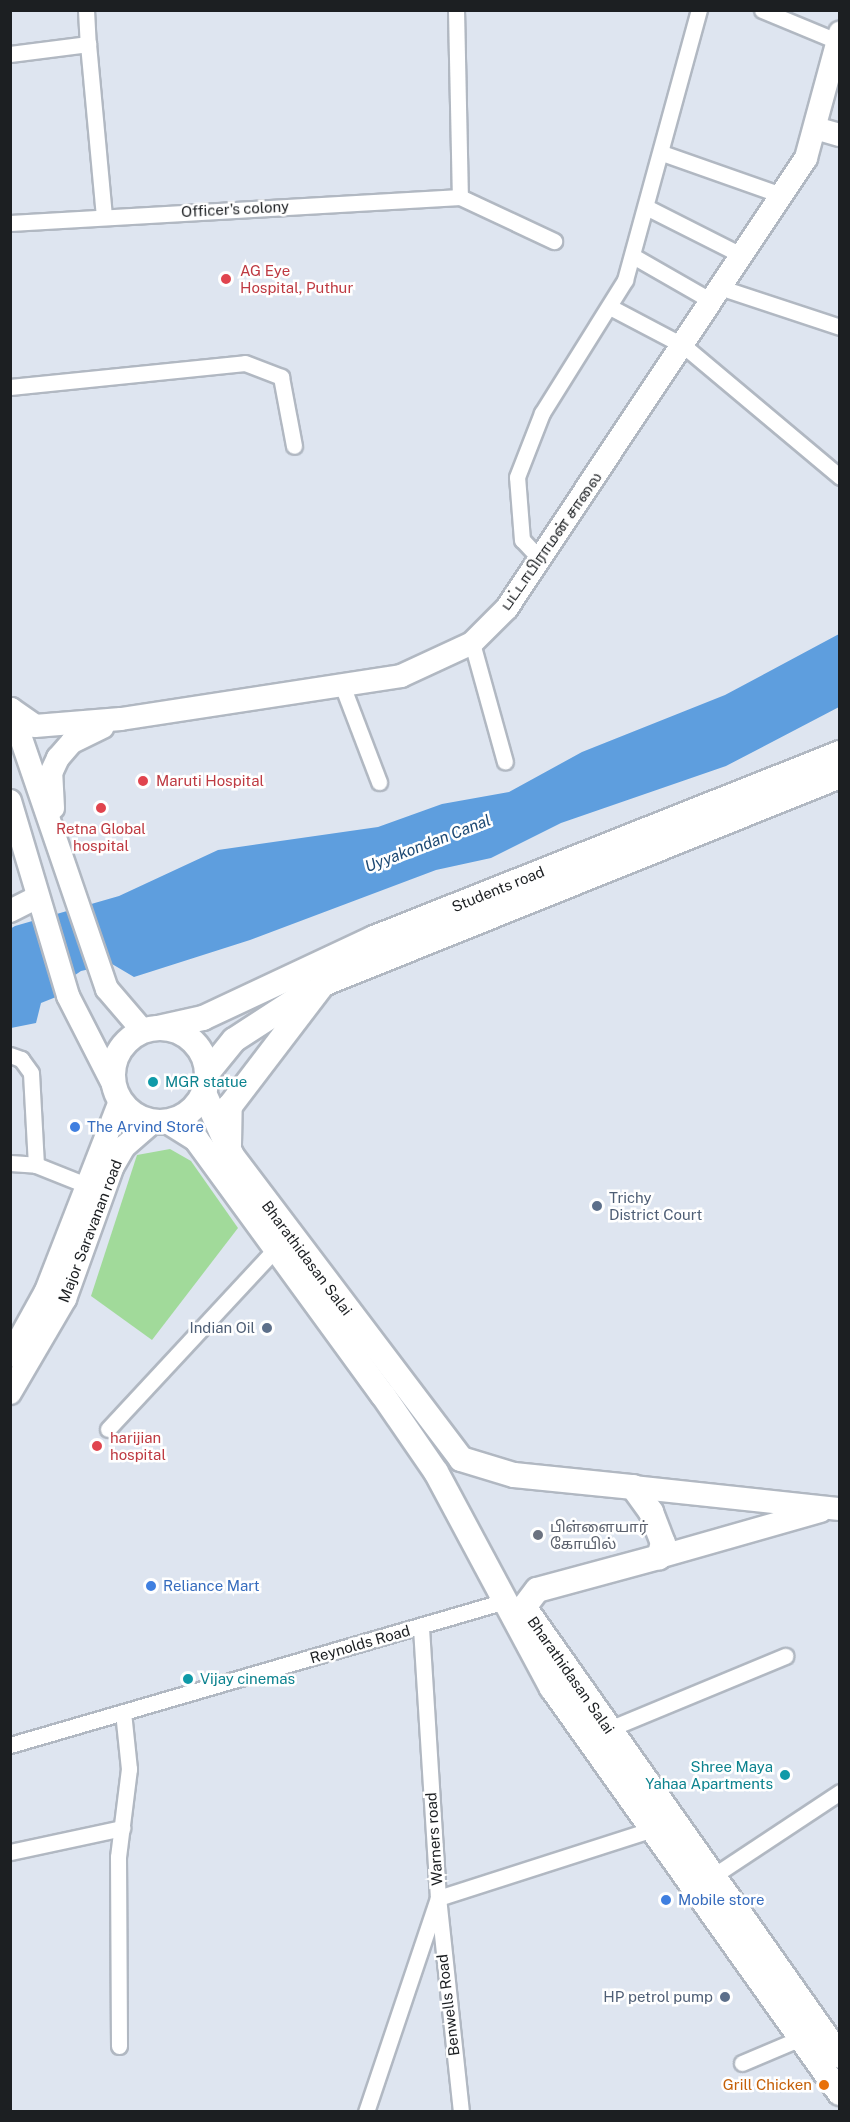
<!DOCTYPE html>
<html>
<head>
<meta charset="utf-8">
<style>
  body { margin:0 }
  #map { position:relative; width:850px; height:2122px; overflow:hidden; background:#dee5f0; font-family:"Public Sans","Noto Sans Tamil",sans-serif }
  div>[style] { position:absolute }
  .green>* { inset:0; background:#a1da9a }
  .water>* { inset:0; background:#5e9ede }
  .roads { filter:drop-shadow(2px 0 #b1b8c2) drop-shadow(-2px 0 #b1b8c2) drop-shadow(0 2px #b1b8c2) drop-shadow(0 -2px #b1b8c2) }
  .street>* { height:15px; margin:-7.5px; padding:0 7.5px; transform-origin:7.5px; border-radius:7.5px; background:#fff }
  .secondary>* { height:22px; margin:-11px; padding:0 11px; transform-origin:11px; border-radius:11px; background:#fff }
  .primary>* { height:24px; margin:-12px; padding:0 12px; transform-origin:12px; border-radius:12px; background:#fff }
  .primary>.ring { margin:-12px; padding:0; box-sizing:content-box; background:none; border:24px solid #fff; border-radius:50% }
  .dots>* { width:16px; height:16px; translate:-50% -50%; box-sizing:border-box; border:3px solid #fff; border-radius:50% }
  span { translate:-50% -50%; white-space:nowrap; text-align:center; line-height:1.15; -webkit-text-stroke:5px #fff; paint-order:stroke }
  .street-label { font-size:15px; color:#1c1f22 }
  .health-label { font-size:15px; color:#be3a42 }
  .left { translate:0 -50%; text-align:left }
  .culture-label { font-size:15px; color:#0d838f }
  .right { translate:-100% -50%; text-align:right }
  .shop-label { font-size:15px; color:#366cbe }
  .service-label { font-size:15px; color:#4e5e75 }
  .worship-label { font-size:15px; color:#5b616d }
  .food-label { font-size:15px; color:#c56008 }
  .water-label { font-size:16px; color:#1c4974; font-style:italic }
  .frame { position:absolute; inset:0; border:12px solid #1c1f22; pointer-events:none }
</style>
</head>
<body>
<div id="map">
  <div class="green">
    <div style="clip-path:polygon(170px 1149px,191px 1161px,238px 1228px,152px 1340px,91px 1296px,137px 1155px)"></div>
  </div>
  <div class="water">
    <div style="clip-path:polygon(839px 634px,839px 707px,726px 766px,561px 823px,491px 858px,436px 870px,250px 940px,134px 977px,112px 964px,81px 971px,62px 984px,56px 997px,41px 1003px,36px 1023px,11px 1028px,10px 929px,15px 926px,119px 896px,218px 850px,378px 827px,442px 804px,509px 792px,582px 752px,725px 695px)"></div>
  </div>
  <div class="roads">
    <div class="street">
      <div style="left:86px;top:10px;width:34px;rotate:87deg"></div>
      <div style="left:456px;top:10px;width:187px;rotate:88.8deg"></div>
      <div style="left:762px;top:10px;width:81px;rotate:22.5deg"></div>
      <div style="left:10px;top:54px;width:79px;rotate:-7.3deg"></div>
      <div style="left:88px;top:44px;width:173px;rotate:84.7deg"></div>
      <div style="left:662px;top:153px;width:126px;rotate:19.4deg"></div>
      <div style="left:646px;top:207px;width:109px;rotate:26.8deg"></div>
      <div style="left:10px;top:223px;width:451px;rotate:-3.3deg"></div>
      <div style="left:460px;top:197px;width:104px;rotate:25.1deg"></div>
      <div style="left:633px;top:256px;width:92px;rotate:29.9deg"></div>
      <div style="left:722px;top:288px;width:124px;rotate:18.3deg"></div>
      <div style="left:610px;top:307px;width:84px;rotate:27.8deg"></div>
      <div style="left:684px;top:346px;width:204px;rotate:40deg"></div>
      <div style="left:10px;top:387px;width:236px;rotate:-5.8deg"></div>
      <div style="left:245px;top:363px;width:39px;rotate:21deg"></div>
      <div style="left:281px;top:377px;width:70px;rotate:79.3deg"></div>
      <div style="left:540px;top:559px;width:26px;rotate:-133deg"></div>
      <div style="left:522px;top:540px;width:63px;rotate:-94.5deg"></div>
      <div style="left:517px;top:477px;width:69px;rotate:-68.7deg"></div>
      <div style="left:542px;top:413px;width:157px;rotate:-58deg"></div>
      <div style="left:625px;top:280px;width:280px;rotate:-74.7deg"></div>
      <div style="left:472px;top:643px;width:123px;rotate:74.5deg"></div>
      <div style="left:342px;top:685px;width:104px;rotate:69.1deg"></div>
      <div style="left:10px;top:1055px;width:12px;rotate:20deg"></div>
      <div style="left:21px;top:1059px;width:17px;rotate:54deg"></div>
      <div style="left:31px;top:1073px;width:92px;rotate:86.9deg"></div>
      <div style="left:10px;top:1163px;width:26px;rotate:4deg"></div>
      <div style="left:36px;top:1165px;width:54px;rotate:21.8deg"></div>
      <div style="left:108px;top:1429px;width:247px;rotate:-47.1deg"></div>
      <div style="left:609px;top:1729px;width:191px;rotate:-22.5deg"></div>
      <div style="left:10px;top:1745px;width:512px;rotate:-16.21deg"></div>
      <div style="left:10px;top:1852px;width:115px;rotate:-12.1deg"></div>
      <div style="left:713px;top:1876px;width:152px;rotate:-33.5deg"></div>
      <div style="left:119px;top:2046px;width:189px;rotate:-90.3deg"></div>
      <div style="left:118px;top:1857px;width:89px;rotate:-82.9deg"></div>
      <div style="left:129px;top:1769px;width:57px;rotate:-96deg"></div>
      <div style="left:742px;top:2063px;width:64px;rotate:-23deg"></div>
      <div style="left:366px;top:2112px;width:226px;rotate:-71.4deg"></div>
      <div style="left:438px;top:1898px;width:272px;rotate:-93.6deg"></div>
      <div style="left:461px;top:2112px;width:215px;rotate:-96.1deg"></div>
      <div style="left:438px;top:1898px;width:232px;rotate:-17.8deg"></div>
    </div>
    <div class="secondary">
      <div style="left:815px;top:128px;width:26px;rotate:16deg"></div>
      <div style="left:11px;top:709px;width:29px;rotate:35deg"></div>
      <div style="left:35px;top:726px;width:86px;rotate:-4.7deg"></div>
      <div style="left:121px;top:719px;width:283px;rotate:-8.7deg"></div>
      <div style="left:401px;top:676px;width:78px;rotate:-24.9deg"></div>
      <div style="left:472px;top:643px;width:49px;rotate:-45deg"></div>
      <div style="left:507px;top:608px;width:540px;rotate:-56.4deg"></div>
      <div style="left:806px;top:158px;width:130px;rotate:-74.8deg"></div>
      <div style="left:11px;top:709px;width:296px;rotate:71.1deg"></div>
      <div style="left:107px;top:989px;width:55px;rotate:49.4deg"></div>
      <div style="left:10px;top:801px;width:203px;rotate:73.4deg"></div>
      <div style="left:68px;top:996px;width:99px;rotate:62.9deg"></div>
      <div style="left:53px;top:808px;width:35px;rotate:-93deg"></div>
      <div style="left:51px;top:773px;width:17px;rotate:-65deg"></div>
      <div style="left:58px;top:758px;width:21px;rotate:-49deg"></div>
      <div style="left:72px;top:742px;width:34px;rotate:-26deg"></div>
      <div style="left:10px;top:911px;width:31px;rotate:-27deg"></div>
      <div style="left:10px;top:1356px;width:74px;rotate:-61deg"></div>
      <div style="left:46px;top:1291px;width:204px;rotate:-68.7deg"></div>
      <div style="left:10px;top:1393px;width:109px;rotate:-59.7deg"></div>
      <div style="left:65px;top:1299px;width:141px;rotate:-70.2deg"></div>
      <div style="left:113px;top:1166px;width:22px;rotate:-60deg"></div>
      <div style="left:124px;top:1147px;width:38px;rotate:-41deg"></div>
      <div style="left:633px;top:1487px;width:208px;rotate:6.1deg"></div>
      <div style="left:659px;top:1557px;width:168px;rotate:-15.9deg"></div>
    </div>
    <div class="primary">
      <div class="ring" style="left:113px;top:1028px;width:70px;height:70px"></div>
      <div style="left:158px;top:1028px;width:46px;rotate:-12.5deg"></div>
      <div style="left:203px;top:1018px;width:189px;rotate:-25.1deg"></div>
      <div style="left:374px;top:938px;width:501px;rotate:-21.65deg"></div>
      <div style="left:208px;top:1072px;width:41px;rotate:-50.9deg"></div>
      <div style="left:234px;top:1040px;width:88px;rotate:-33deg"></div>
      <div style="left:204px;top:1093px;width:69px;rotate:66deg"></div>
      <div style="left:232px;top:1156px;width:380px;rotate:52.9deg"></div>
      <div style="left:461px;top:1459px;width:55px;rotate:16.8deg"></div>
      <div style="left:514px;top:1475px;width:120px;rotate:5.8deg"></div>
      <div style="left:633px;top:1487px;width:31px;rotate:54deg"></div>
      <div style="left:651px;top:1512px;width:33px;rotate:69deg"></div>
      <div style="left:663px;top:1543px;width:15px;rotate:106deg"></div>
      <div style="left:659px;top:1557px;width:126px;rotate:164.9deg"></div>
      <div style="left:537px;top:1590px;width:21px;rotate:127deg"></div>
      <div style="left:524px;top:1607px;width:549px;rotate:54.86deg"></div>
      <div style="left:169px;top:1122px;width:32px;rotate:32deg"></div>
      <div style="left:196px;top:1139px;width:317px;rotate:53.9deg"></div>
      <div style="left:383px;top:1395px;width:93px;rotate:55.5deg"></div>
      <div style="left:436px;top:1472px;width:245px;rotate:61.8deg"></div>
      <div style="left:552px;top:1688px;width:497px;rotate:54.6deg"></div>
      <div style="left:229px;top:1145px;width:39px;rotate:-89deg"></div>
      <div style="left:230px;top:1106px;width:153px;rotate:-52.7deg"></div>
      <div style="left:323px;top:984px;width:557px;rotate:-21.92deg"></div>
    </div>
  </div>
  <div class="dots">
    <div style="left:226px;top:279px;background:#e0444e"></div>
    <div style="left:143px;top:781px;background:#e0444e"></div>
    <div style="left:101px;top:808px;background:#e0444e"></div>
    <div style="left:153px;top:1082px;background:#0f9aa8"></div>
    <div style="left:75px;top:1127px;background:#3f7fe0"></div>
    <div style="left:597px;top:1206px;background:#5c6f8a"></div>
    <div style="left:267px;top:1328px;background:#5c6f8a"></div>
    <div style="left:97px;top:1446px;background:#e0444e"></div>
    <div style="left:538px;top:1535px;background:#6b7280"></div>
    <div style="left:151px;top:1586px;background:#3f7fe0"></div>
    <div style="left:188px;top:1679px;background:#0f9aa8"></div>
    <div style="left:785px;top:1775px;background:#0f9aa8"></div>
    <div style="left:666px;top:1900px;background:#3f7fe0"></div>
    <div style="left:725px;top:1997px;background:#5c6f8a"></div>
    <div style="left:824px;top:2085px;background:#e8710a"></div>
  </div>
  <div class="street-label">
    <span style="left:235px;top:209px;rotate:-3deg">Officer's colony</span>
    <span style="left:551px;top:541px;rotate:-55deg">பட்டாபிராமன் சாலை</span>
    <span style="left:498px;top:889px;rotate:-22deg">Students road</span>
    <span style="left:90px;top:1231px;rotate:-69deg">Major Saravanan road</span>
    <span style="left:307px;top:1258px;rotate:53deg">Bharathidasan Salai</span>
    <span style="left:360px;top:1644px;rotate:-16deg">Reynolds Road</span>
    <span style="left:571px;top:1675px;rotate:55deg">Bharathidasan Salai</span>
    <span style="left:434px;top:1839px;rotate:-94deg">Warners road</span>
    <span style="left:448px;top:2005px;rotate:-97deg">Benwells Road</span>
  </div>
  <div class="health-label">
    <span class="left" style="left:240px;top:279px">AG Eye<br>Hospital, Puthur</span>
    <span class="left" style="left:156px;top:781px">Maruti Hospital</span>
    <span style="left:101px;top:837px">Retna Global<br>hospital</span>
    <span class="left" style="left:110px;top:1446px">harijian<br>hospital</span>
  </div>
  <div class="culture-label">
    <span class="left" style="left:165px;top:1082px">MGR statue</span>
    <span class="left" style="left:200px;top:1679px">Vijay cinemas</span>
    <span class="right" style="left:773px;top:1775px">Shree Maya<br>Yahaa Apartments</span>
  </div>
  <div class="shop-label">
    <span class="left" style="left:87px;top:1127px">The Arvind Store</span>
    <span class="left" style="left:163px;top:1586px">Reliance Mart</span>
    <span class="left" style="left:678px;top:1900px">Mobile store</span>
  </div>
  <div class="service-label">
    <span class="left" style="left:609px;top:1206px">Trichy<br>District Court</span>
    <span class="right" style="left:255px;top:1328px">Indian Oil</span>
    <span class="right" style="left:713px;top:1997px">HP petrol pump</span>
  </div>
  <div class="worship-label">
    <span class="left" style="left:550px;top:1535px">பிள்ளையார்<br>கோயில்</span>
  </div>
  <div class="food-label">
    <span class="right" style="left:812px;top:2085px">Grill Chicken</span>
  </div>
  <div class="water-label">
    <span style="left:428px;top:844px;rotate:-21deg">Uyyakondan Canal</span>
  </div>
  <div class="frame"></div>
</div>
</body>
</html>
